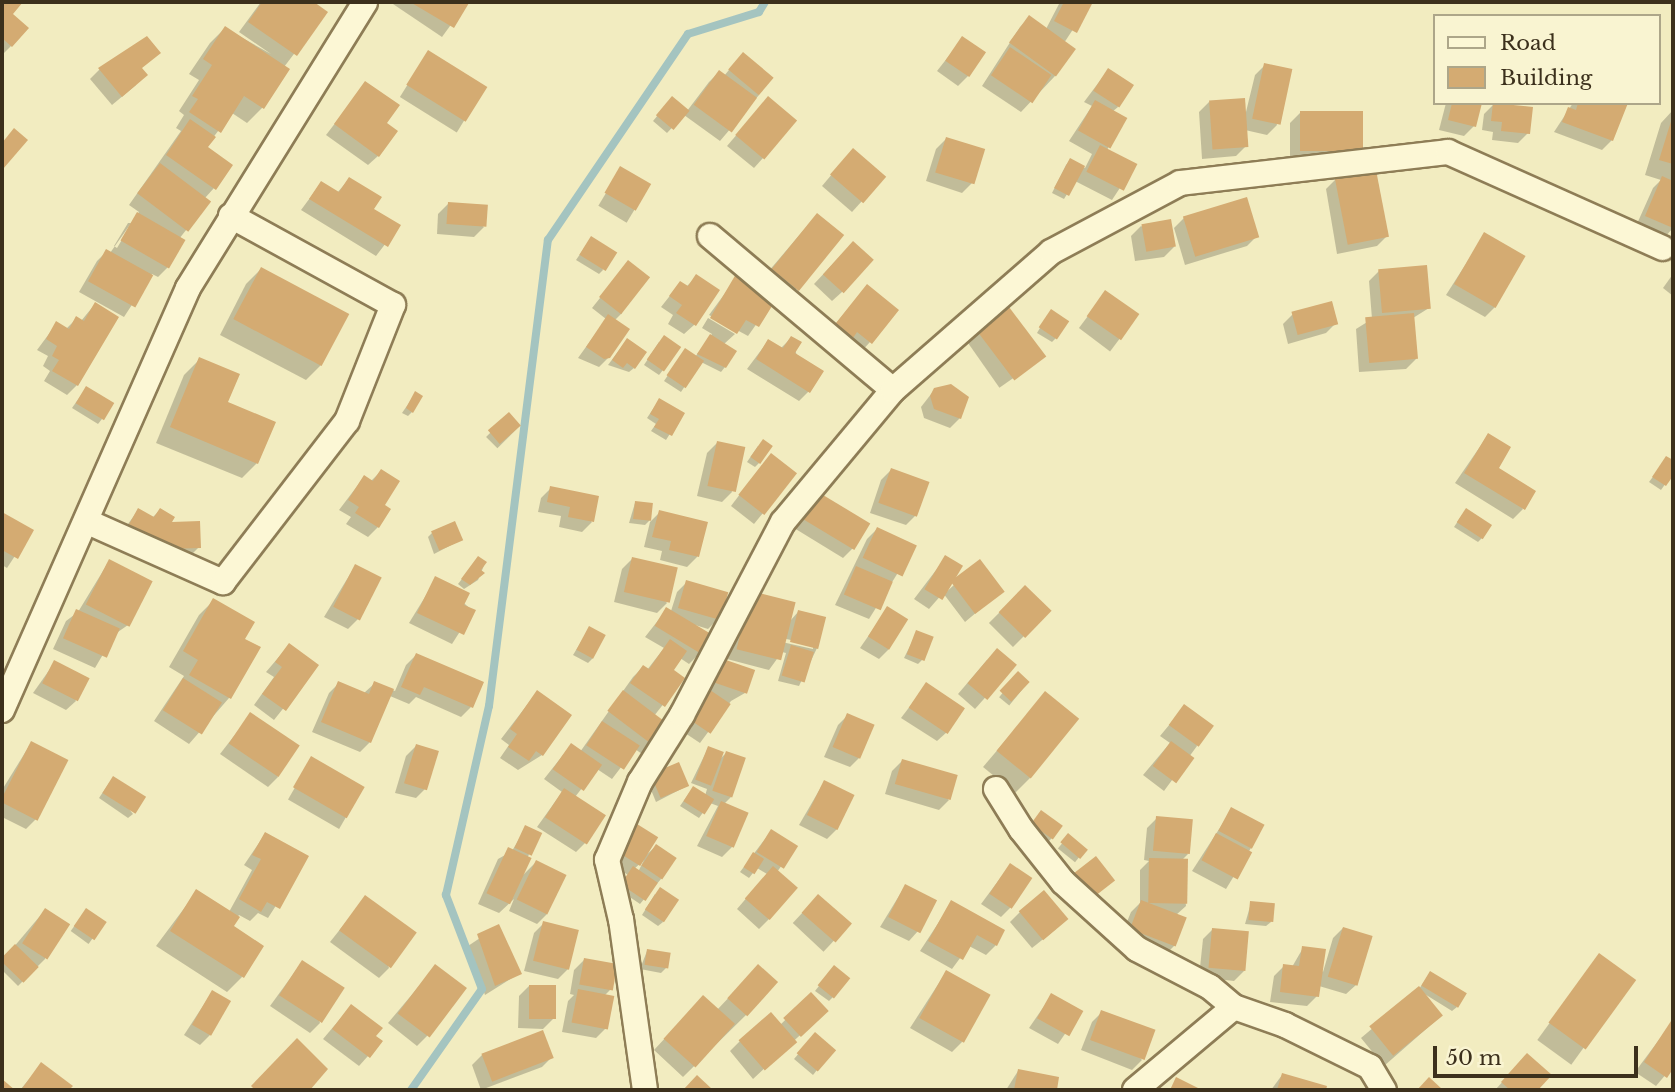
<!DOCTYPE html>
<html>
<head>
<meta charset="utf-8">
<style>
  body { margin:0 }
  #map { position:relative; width:1675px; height:1092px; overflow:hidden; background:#f2ecc0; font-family:"Libre Baskerville",serif }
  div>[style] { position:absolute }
  .shadow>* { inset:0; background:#0003; transform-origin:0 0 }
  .stream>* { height:8px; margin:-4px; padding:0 4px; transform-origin:4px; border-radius:4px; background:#a4c4c0 }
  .building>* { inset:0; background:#d4ab72; transform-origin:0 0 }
  .roads { filter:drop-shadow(2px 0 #8e7d56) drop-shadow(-2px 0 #8e7d56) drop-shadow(0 2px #8e7d56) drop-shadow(0 -2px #8e7d56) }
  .minor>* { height:24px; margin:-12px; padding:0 12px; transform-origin:12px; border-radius:12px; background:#fcf7d5 }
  span { translate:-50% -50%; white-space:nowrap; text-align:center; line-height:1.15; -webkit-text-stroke:7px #f9f4d1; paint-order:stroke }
  .frame { position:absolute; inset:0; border:4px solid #3c301c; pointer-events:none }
  .legend { position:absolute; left:1433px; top:14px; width:228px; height:91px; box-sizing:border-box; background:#f9f4d1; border:2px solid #ada689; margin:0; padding:9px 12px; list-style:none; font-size:21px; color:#3c301c }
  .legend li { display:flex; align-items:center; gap:14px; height:35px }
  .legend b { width:35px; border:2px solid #ada689 }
  .scale { position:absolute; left:1433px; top:1046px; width:205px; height:32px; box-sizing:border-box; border:4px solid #3c301c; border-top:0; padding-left:9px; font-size:21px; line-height:24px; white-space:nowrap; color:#3c301c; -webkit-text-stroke:5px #f9f4d1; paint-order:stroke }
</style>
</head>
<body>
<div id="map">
  <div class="shadow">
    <div style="clip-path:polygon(2px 2px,21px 2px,10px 14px,11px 46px,2px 55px)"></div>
    <div style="clip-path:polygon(evenodd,261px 2px,311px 2px,326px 12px,284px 67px,262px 108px,247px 123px,232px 113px,205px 148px,214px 188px,205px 198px,209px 201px,179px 239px,168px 267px,158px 277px,152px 274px,124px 317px,79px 292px,97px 261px,107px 251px,110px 253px,139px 212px,129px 205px,181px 131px,176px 128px,184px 115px,179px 111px,199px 80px,189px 74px,210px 43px,225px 28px,271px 54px,239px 32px,261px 2px,128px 223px,132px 223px,117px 248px,114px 246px,128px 223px)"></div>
    <div style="clip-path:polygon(390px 2px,463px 2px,466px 4px,442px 37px)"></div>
    <div style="clip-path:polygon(1060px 2px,1091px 2px,1064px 43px,1055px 76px,1021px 112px,982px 86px,1020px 27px,1030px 17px,1046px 29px)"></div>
    <div style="clip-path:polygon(963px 38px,968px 76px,958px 86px,937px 71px)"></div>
    <div style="left:428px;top:52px;width:67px;height:53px;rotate:32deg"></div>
    <div style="clip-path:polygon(733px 65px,759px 95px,720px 141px,684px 115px,667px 133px,653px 121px,668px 103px,687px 111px,709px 82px,719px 72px,724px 76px)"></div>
    <div style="clip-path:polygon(1265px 65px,1277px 125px,1267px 135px,1245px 130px,1246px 146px,1236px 156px,1202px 159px,1199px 112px,1209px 102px,1245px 116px,1255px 75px)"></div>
    <div style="clip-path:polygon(100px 69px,140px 69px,136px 85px,112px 105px,90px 79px)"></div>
    <div style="clip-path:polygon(1108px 70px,1118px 107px,1112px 112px,1125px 119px,1107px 150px,1135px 165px,1112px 200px,1075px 181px,1064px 199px,1052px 193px,1066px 165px,1070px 160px,1085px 168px,1092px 154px,1069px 141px,1092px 106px,1084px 102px)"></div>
    <div style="clip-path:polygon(366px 83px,384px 124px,378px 156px,368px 165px,326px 135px)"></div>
    <div style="clip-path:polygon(768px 98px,763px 158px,754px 168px,727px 146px)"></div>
    <div style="clip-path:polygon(1446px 103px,1480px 103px,1474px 126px,1464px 136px,1439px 130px)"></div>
    <div style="clip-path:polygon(1573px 103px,1622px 103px,1612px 140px,1602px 150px,1554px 132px)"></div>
    <div style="clip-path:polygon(1494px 104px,1528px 133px,1518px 143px,1492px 140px,1493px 132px,1482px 130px,1484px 114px)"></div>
    <div style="clip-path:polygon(1673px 110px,1673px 228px,1664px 238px,1636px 226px,1653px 188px,1661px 180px,1645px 175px,1661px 123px)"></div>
    <div style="clip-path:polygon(1300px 113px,1361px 150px,1290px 160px,1290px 123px)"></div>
    <div style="clip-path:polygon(946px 139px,972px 183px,962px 193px,926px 181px,936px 149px)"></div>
    <div style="clip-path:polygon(843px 161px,884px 177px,852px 212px,822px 186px)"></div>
    <div style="left:621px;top:168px;width:33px;height:44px;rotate:31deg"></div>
    <div style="clip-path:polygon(349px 179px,372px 209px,399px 226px,376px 256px,301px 210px,321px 183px,337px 193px)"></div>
    <div style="clip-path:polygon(1336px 179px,1387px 236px,1377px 246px,1337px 254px,1326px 189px)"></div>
    <div style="clip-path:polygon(448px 204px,484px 227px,474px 237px,437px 234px,438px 214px)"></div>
    <div style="clip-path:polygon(1184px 218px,1257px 236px,1247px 246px,1185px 265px,1174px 228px)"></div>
    <div style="clip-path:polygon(808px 225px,796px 289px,786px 299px,762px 279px)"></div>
    <div style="clip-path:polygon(1141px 226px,1174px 247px,1164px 257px,1135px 261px,1131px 236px)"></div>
    <div style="clip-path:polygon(1485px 234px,1495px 307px,1485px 317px,1446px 295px)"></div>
    <div style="clip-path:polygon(591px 238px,603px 270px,599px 274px,576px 260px)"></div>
    <div style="clip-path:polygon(843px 253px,842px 292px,832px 301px,814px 284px)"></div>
    <div style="clip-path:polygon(628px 263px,622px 313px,614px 321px,609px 357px,599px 367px,578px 358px,606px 319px,592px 308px)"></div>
    <div style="clip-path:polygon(261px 269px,321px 365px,306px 380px,220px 335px,246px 284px)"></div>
    <div style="clip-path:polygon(1379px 271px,1429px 308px,1413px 318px,1416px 359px,1406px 369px,1359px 372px,1356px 329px,1372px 319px,1369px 281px)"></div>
    <div style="clip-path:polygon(1673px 274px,1673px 296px,1663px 288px)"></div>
    <div style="clip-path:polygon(696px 277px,694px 325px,684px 334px,668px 324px,673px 315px,661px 307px,680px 283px,686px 287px)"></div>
    <div style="clip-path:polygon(737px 277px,774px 299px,748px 336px,709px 315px)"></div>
    <div style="left:1106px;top:292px;width:39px;height:45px;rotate:37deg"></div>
    <div style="clip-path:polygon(858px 297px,870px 342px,861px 352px,827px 334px)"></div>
    <div style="clip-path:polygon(95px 304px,77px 385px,67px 395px,44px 381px,50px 371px,43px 366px,48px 356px,37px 350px,57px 323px,66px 329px,76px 319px,81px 321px)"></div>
    <div style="left:1009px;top:309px;width:59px;height:53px;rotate:55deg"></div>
    <div style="clip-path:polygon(1293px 314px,1336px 323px,1326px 333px,1288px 344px,1283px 324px)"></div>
    <div style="clip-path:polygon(1047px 316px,1056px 338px,1052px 342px,1037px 333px)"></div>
    <div style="clip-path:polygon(708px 318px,735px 334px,724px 344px,725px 367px,721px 372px,701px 362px,681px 392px,664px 381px,685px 350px,695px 357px,712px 334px,702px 328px)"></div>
    <div style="clip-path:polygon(791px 338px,809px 391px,799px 401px,747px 369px,768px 341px,780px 349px)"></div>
    <div style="clip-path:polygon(659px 342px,663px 370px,659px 375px,644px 365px)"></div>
    <div style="clip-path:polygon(623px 345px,634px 368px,629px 372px,608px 365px)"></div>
    <div style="clip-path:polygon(199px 360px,257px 463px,242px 478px,156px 443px,184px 375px)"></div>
    <div style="clip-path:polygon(86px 388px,102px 419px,98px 424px,72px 408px)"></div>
    <div style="clip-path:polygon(935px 389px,960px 418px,950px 428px,924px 418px,921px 407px)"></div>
    <div style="clip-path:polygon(415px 394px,412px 412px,408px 416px,402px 413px)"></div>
    <div style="clip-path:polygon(659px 400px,683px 413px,666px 440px,651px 431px,656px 424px,647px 418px)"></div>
    <div style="left:508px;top:415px;width:16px;height:31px;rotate:45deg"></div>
    <div style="clip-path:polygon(1488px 435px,1496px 469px,1523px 509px,1513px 519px,1455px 483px)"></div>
    <div style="clip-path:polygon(717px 443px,732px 492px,722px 502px,697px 496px,707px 453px)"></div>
    <div style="clip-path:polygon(758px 446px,759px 463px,755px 467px,747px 462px)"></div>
    <div style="clip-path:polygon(1667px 458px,1673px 463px,1673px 473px,1661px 490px,1649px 482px)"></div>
    <div style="clip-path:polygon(762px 465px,795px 474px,754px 524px,731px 506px)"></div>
    <div style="clip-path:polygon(891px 470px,916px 515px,906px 525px,870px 513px,881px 480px)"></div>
    <div style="clip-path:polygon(381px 471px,378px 527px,368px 537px,346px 524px,351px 517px,339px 510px,364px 477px,371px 481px)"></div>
    <div style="clip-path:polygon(551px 488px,592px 522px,582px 532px,559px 527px,561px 516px,538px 512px,541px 498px)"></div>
    <div style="clip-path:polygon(818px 494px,853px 548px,843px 558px,794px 528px)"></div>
    <div style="clip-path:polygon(635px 503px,650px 520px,645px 525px,629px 523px)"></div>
    <div style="clip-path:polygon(138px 510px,152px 518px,160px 510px,168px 524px,199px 547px,189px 557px,118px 538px)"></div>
    <div style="clip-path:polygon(660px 512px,706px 523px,697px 557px,687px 567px,660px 560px,662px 551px,644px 547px,650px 522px)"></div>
    <div style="clip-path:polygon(2px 514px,32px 530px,7px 568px,2px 565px)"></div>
    <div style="clip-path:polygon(1462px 515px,1482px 538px,1478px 542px,1454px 527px)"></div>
    <div style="clip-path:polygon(877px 529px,914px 547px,869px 619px,835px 605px,867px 539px)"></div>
    <div style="clip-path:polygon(432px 533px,461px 540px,434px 554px,428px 537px)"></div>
    <div style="clip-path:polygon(946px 557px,944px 594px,954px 585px,1002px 591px,965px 622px,943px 593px,929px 609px,914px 599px)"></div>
    <div style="clip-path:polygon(478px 558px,485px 563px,478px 580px,464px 589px,458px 584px)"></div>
    <div style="clip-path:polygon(632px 559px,667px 603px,657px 613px,614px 602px,622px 569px)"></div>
    <div style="clip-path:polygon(109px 561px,128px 625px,115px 634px,95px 668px,53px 649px,66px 621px,78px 612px)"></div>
    <div style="clip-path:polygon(355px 566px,358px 619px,348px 629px,324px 617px)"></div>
    <div style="clip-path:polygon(436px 579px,473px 611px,452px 644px,409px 623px)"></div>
    <div style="clip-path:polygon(687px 582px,725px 593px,718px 619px,708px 629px,695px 625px,699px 654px,689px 664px,680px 658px,672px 671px,683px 679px,654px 716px,652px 744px,642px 754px,635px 749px,612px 779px,597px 769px,575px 797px,586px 842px,576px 852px,537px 827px,562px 792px,544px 779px,571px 745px,580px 752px,633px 677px,643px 667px,647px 670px,664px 648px,645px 637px,667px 609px,671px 611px,677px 592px)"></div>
    <div style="left:1025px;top:587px;width:34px;height:51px;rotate:45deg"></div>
    <div style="clip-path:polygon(214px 600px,243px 639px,258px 648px,229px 698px,189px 744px,154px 721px,184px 676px,169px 667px,199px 615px)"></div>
    <div style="clip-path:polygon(evenodd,741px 603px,790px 621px,798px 612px,817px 648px,799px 686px,778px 681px,786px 653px,782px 652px,769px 670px,727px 659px,741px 603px,782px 638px,813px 645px,813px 649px,782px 642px,782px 638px)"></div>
    <div style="clip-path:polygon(887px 609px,889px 649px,879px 659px,860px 648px)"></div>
    <div style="clip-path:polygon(589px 629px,593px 658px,588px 663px,573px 655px)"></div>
    <div style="clip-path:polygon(917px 632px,922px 660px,918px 664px,904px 658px)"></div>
    <div style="clip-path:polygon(289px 645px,317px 666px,274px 720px,254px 705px,274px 677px,266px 672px)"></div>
    <div style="clip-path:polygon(416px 655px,471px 707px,461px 717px,416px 697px,409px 704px,390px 696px,370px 742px,360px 752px,312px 732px,329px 693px,339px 683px,364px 693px,375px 683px,395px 691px,406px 665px)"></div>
    <div style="clip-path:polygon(987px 660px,1014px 665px,975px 709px,958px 694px)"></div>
    <div style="clip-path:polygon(723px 661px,745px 693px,731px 701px,700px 743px,682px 731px,709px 694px)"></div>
    <div style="clip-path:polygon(55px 662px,76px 701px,66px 710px,33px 693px)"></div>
    <div style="left:1018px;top:674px;width:13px;height:30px;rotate:39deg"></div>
    <div style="clip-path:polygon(926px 685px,947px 732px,937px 741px,901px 718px)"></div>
    <div style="clip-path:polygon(537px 692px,542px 755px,518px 770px,500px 758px,509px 745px,501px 739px)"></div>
    <div style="clip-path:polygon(1045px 694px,1030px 778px,1015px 793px,983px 767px)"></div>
    <div style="clip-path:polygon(1184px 707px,1197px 746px,1164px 791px,1143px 775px,1170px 743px,1160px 736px)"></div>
    <div style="clip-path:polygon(251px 714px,278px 777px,268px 787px,220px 754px)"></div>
    <div style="clip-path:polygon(848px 715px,860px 757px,850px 767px,824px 757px,838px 725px)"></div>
    <div style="clip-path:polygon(31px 743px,36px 819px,26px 829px,2px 817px,2px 790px)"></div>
    <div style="clip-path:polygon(416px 746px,426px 788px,416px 798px,395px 793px,406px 756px)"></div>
    <div style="clip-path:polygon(708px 748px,719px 760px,726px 753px,731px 797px,724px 804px,732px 847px,722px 857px,697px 846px,718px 806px,710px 803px,699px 818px,680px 806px,689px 793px,705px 796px,707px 789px,691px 783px)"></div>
    <div style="left:312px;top:758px;width:59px;height:48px;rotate:30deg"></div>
    <div style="clip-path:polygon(902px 761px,949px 800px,939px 810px,885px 794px,892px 771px)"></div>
    <div style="clip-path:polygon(647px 780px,687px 786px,656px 802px)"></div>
    <div style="clip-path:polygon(824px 782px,837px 829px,827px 839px,799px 825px)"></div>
    <div style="clip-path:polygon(109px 783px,133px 814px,128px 818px,99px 798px)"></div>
    <div style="clip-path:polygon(1232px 809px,1251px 848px,1226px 889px,1192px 871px)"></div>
    <div style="clip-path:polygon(1041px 812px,1052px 838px,1047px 843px,1028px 829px)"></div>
    <div style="clip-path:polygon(1157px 818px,1188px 854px,1182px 860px,1186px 906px,1176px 915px,1174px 946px,1164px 956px,1120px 939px,1131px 912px,1140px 903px,1140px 870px,1149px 861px,1144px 860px,1147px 828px)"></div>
    <div style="clip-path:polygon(526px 827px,529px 854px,521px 877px,536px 862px,547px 914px,537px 924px,509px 911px,514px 899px,499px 913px,478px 904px,498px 859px,512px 851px)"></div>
    <div style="clip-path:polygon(evenodd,637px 827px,643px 858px,656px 846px,661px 879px,640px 904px,618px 889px,628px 875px,610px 863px,637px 827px,644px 860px,638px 872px,634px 869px,644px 860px)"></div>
    <div style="clip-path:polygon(771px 831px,795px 847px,777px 872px,769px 919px,759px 929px,737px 909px,767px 874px,757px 868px,749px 878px,740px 872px)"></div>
    <div style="clip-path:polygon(265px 834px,307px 857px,268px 918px,258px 913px,250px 921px,239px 915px,231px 927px,242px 977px,227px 992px,156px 946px,197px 891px,229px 912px,252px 870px,244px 865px)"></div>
    <div style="left:1068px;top:836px;width:22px;height:16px;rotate:39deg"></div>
    <div style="clip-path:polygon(1010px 865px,1011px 907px,1001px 917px,981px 904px)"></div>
    <div style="clip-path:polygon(905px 886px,918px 931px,909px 941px,880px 927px)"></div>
    <div style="clip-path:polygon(655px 894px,663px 922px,658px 926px,642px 915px)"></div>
    <div style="left:818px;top:896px;width:42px;height:37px;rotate:43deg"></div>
    <div style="clip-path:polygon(365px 898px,389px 968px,379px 978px,330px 942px)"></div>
    <div style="clip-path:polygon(952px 902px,996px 945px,986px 955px,969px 946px,952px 969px,920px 951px)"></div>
    <div style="clip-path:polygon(1251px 903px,1271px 922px,1266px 926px,1245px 924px)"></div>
    <div style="clip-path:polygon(45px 910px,45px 959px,18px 986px,2px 970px,2px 961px)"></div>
    <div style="left:86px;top:910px;width:22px;height:26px;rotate:36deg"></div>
    <div style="clip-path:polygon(1020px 912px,1056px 929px,1032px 948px,1010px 922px)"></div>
    <div style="clip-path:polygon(544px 923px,568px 969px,558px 979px,524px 971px,534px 933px)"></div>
    <div style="clip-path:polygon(498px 926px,520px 973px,485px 995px,468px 946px)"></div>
    <div style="clip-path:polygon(1343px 928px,1356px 985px,1346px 994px,1319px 986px,1317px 996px,1307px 1006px,1270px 1002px,1274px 976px,1284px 966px,1292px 967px,1303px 948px,1323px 972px,1333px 938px)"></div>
    <div style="clip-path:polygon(1213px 929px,1244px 971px,1234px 981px,1199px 977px,1203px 939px)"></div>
    <div style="clip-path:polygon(647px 951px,666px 968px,661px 973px,640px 969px)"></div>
    <div style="left:1599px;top:955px;width:42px;height:105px;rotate:36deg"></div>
    <div style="clip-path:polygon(584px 960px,610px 990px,604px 996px,606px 1028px,596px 1038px,562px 1032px,568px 1001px,574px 995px,570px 994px,574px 970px)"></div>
    <div style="clip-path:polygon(302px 962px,320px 1023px,310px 1033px,270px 1006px)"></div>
    <div style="clip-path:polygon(436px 966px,427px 1036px,417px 1046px,388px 1023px)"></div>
    <div style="clip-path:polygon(830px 972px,833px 997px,829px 1001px,815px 991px)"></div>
    <div style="clip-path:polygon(946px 972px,962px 1042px,952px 1052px,910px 1028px)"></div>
    <div style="clip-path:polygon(1430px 973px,1457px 1007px,1452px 1011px,1423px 993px,1441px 1016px,1384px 1066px,1361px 1038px,1419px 989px)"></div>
    <div style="clip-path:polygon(749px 976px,746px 1015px,683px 1077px,654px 1050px,693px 1008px,717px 1010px)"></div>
    <div style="clip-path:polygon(529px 986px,553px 1019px,543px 1029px,518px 1028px,519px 996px)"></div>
    <div style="clip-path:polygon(212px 992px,210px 1035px,200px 1045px,184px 1035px)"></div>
    <div style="clip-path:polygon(811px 995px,826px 1011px,753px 1079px,730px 1051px,740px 1041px,780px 1025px)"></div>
    <div style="clip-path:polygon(1051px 996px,1080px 1012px,1058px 1044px,1029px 1028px)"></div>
    <div style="clip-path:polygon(351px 1006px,374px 1036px,368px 1056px,359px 1066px,323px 1039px)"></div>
    <div style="clip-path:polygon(1102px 1012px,1142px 1060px,1132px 1070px,1081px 1050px,1092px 1022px)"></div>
    <div style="clip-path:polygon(1673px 1021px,1673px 1066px,1656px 1086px,1635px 1072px)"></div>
    <div style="clip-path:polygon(811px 1039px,817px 1070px,813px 1075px,794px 1059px)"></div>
    <div style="clip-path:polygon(482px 1055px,552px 1057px,542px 1067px,481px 1090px,472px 1065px)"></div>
    <div style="clip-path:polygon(41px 1065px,70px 1086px,67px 1090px,20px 1090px)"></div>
    <div style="clip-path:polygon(1517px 1066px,1549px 1076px,1536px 1090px,1495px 1090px)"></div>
    <div style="clip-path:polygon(1018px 1071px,1057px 1078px,1055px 1090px,1006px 1090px)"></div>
    <div style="clip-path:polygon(1282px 1075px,1325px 1087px,1324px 1090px,1271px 1090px)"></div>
  </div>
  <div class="stream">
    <div style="left:411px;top:1090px;width:123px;rotate:-54.9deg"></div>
    <div style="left:482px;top:989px;width:101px;rotate:-111deg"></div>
    <div style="left:446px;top:895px;width:194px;rotate:-77.2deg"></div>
    <div style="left:489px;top:706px;width:470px;rotate:-82.8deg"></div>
    <div style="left:548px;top:240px;width:249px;rotate:-55.8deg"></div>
    <div style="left:688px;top:34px;width:74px;rotate:-17.2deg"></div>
    <div style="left:759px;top:12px;width:12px;rotate:-59deg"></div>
  </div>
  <div class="building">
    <div style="clip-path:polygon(2px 2px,23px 2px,13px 14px,29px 28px,12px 47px,2px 38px)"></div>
    <div style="clip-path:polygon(262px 2px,314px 2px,328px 12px,297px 56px,248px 22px)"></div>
    <div style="clip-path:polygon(410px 2px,466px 2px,469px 3px,454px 28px)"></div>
    <div style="clip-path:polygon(1064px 2px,1093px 2px,1077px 33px,1054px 21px)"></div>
    <div style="left:1029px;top:15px;width:58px;height:34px;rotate:36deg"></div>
    <div style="clip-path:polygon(225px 26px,290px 69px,264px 109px,244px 96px,221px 133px,189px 112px,198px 99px,192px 96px,212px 65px,203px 59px)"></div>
    <div style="clip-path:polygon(147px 36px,161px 53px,142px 68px,148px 75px,122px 97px,98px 68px)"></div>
    <div style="left:962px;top:36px;width:29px;height:30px;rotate:34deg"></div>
    <div style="left:1010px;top:47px;width:50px;height:34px;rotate:34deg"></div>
    <div style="left:428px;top:50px;width:70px;height:41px;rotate:32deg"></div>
    <div style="left:743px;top:52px;width:40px;height:23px;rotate:40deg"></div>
    <div style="left:1264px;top:63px;width:29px;height:57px;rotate:12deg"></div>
    <div style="left:1108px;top:68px;width:31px;height:27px;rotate:33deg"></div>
    <div style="left:719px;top:70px;width:47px;height:43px;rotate:36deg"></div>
    <div style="clip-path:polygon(365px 81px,400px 105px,387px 123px,398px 131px,379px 157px,334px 124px)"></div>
    <div style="left:672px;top:96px;width:23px;height:25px;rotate:40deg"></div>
    <div style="left:768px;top:96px;width:38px;height:51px;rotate:40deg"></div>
    <div style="left:1245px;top:98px;width:49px;height:36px;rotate:86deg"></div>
    <div style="left:1095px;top:100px;width:37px;height:35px;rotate:29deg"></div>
    <div style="clip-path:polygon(1452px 103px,1482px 103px,1476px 127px,1448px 120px)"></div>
    <div style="clip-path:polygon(1493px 103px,1533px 107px,1530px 134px,1501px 131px,1502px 122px,1491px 121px)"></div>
    <div style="clip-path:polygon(1578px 103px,1628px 103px,1613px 141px,1562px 122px,1568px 107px,1576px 110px)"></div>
    <div style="left:1300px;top:111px;width:63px;height:40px"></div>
    <div style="clip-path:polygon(1673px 115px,1673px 164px,1659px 160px)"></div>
    <div style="clip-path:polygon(190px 119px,216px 137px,208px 147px,233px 165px,216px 190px,166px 155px)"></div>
    <div style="clip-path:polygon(14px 128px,28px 140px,3px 169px,2px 143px)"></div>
    <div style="left:946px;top:137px;width:41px;height:37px;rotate:17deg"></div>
    <div style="left:1100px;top:145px;width:42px;height:30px;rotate:27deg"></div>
    <div style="left:853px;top:148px;width:44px;height:35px;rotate:41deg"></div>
    <div style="left:1070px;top:158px;width:17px;height:34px;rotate:28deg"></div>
    <div style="left:160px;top:163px;width:64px;height:38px;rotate:37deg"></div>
    <div style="left:620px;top:166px;width:36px;height:31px;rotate:30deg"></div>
    <div style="left:1376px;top:170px;width:68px;height:42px;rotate:79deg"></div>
    <div style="clip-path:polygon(1662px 176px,1673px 181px,1673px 228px,1645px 216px)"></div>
    <div style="clip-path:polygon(349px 177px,382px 197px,374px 209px,401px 225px,388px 247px,309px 199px,321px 181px,339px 192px)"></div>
    <div style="left:1247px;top:197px;width:42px;height:67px;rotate:73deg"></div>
    <div style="left:448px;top:202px;width:40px;height:22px;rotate:4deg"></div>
    <div style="left:137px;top:212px;width:56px;height:33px;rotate:30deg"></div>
    <div style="left:817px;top:213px;width:35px;height:72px;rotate:39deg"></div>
    <div style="left:1171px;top:219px;width:28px;height:30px;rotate:80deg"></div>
    <div style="left:1484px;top:232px;width:48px;height:60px;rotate:30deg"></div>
    <div style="left:591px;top:236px;width:31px;height:22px;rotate:32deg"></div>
    <div style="left:853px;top:241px;width:28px;height:45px;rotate:42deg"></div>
    <div style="left:106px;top:249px;width:54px;height:37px;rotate:29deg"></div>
    <div style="left:628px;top:260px;width:28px;height:47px;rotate:38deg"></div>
    <div style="left:1427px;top:265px;width:44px;height:49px;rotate:85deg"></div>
    <div style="left:261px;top:267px;width:100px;height:59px;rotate:28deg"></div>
    <div style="clip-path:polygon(696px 274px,720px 290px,696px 326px,676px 313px,682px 305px,669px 296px,680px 281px,688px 286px)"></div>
    <div style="clip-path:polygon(736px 274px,777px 298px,759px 327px,746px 320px,737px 334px,710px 318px)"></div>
    <div style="clip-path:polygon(867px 284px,899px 310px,872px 344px,857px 332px,853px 338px,836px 323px)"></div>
    <div style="left:1105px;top:290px;width:42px;height:32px;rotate:35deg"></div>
    <div style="left:1332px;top:301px;width:24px;height:42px;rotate:75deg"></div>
    <div style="clip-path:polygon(95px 302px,119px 317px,78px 386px,52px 371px,59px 360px,52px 356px,57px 346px,46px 339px,56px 321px,69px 329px,76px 316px,84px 321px)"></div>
    <div style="left:1009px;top:307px;width:62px;height:40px;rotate:53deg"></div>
    <div style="left:1051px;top:309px;width:22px;height:22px;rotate:34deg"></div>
    <div style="left:1414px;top:313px;width:46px;height:49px;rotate:85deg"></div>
    <div style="clip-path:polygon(608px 314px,630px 329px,610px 358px,604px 359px,586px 347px)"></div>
    <div style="clip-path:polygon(710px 334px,737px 351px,726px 368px,697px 354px)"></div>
    <div style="left:664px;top:335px;width:21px;height:30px;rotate:35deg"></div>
    <div style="clip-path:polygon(791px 336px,802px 342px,795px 353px,824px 371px,810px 393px,756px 359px,768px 339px,783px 348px)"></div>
    <div style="clip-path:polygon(627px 338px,647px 352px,635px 369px,627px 363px,623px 368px,612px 360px)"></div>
    <div style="left:685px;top:348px;width:23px;height:33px;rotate:34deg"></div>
    <div style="clip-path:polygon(199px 357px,240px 374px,228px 402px,276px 422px,258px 464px,170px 427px)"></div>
    <div style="clip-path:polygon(951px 384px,969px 397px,961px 419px,934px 409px,930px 396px,934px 388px)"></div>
    <div style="left:86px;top:386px;width:33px;height:20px;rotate:31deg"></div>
    <div style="clip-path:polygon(415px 391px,423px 396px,413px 413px,406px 408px)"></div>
    <div style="clip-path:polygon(659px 398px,685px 413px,672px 436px,654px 427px,659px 419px,650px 414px)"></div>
    <div style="left:509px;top:412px;width:18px;height:28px;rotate:49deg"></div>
    <div style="clip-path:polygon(1488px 433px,1511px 447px,1499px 468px,1536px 491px,1525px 510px,1464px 473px)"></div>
    <div style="left:763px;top:439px;width:12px;height:22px;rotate:35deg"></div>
    <div style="left:717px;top:441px;width:29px;height:46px;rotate:12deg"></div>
    <div style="left:771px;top:453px;width:33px;height:53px;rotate:38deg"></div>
    <div style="clip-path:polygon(1666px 456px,1673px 460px,1673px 476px,1666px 486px,1652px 477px)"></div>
    <div style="left:891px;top:468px;width:41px;height:37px;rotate:20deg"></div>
    <div style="clip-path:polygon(381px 469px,400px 481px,385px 505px,391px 509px,379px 528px,355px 513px,359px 507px,348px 500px,364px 475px,373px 481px)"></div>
    <div style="clip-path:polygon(550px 486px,599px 496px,594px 522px,568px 517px,570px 507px,547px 502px)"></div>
    <div style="left:818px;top:492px;width:61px;height:31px;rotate:31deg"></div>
    <div style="left:635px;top:501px;width:18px;height:18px;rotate:6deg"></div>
    <div style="clip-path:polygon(138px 508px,154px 517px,160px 508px,175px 517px,172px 522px,200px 521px,201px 548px,165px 549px,127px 528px)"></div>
    <div style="left:1466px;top:508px;width:31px;height:17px;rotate:33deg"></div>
    <div style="clip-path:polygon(659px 510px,708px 522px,699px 557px,669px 550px,671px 541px,652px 537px)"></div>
    <div style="clip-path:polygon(2px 512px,34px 530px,18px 559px,2px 550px)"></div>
    <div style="left:455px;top:521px;width:21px;height:26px;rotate:67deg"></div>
    <div style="left:877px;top:527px;width:44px;height:34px;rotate:25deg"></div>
    <div style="left:945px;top:555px;width:21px;height:40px;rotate:31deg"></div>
    <div style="clip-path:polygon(478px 556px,487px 562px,481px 570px,485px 573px,470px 585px,461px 579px)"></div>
    <div style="left:632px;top:557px;width:47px;height:36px;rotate:13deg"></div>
    <div style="left:109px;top:559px;width:49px;height:51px;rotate:27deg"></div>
    <div style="left:980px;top:559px;width:41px;height:37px;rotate:53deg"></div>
    <div style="left:355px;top:564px;width:30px;height:48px;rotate:27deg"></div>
    <div style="left:856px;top:566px;width:40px;height:31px;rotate:23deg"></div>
    <div style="clip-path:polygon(435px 576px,470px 593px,464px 605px,476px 610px,464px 635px,417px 613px)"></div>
    <div style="left:686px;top:580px;width:44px;height:29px;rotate:16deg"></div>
    <div style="left:1025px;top:585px;width:37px;height:38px;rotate:44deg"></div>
    <div style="left:751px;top:591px;width:46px;height:60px;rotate:14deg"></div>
    <div style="clip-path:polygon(213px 598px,255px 622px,245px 639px,261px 647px,231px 699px,189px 675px,198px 660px,183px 651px)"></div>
    <div style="left:887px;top:606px;width:25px;height:36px;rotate:32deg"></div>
    <div style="left:666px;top:607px;width:55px;height:22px;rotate:31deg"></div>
    <div style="left:76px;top:609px;width:48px;height:32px;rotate:24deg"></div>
    <div style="left:798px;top:610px;width:29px;height:33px;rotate:14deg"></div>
    <div style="left:589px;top:626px;width:19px;height:27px;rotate:28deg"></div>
    <div style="left:916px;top:630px;width:19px;height:26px;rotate:21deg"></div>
    <div style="clip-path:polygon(670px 639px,687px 651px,674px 670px,685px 678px,665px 707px,630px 683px,643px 665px,649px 669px)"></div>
    <div style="clip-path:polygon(289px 643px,319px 665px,286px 711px,262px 694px,282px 667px,275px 662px)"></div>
    <div style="left:791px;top:645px;width:24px;height:32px;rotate:17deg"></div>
    <div style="left:997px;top:648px;width:26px;height:46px;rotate:40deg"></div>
    <div style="clip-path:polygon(416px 653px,484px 682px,473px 708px,424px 687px,420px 695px,401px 687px)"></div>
    <div style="left:723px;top:659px;width:34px;height:25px;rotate:19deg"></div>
    <div style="left:54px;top:660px;width:40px;height:26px;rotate:27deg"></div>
    <div style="left:1018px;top:671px;width:16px;height:27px;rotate:43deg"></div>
    <div style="left:183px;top:678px;width:46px;height:38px;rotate:32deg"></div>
    <div style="clip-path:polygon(338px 681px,369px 694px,374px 681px,394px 689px,371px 743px,321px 722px)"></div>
    <div style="left:926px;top:682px;width:47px;height:31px;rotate:34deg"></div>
    <div style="clip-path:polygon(537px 690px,572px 715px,543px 756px,536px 751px,529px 761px,508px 747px,517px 734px,510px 729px)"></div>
    <div style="left:623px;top:690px;width:58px;height:26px;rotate:37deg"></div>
    <div style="left:710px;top:690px;width:25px;height:36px;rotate:34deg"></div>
    <div style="left:1045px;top:691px;width:44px;height:77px;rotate:39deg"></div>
    <div style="left:1184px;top:704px;width:37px;height:26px;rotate:36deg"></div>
    <div style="left:250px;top:712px;width:60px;height:38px;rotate:34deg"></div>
    <div style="left:847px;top:713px;width:30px;height:37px;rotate:23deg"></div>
    <div style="left:602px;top:721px;width:45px;height:29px;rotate:33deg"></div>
    <div style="left:31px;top:741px;width:42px;height:68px;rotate:27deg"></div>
    <div style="left:1171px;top:741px;width:29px;height:31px;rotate:36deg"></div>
    <div style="left:571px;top:743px;width:38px;height:32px;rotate:35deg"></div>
    <div style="left:416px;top:744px;width:24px;height:41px;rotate:17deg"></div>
    <div style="left:708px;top:746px;width:17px;height:36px;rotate:21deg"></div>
    <div style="left:726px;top:751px;width:21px;height:42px;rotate:19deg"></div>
    <div style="left:311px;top:756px;width:62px;height:36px;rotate:30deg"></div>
    <div style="left:902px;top:759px;width:58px;height:26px;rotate:16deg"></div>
    <div style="left:679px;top:762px;width:26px;height:31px;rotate:67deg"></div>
    <div style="left:113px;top:776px;width:39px;height:20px;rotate:32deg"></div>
    <div style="left:824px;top:780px;width:34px;height:39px;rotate:26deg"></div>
    <div style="left:693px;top:786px;width:25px;height:18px;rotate:32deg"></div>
    <div style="left:564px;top:788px;width:50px;height:35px;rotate:33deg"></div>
    <div style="left:721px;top:801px;width:30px;height:38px;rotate:23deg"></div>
    <div style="left:1231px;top:807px;width:38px;height:27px;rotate:28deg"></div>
    <div style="left:1041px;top:810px;width:27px;height:17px;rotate:36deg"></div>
    <div style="left:1156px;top:816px;width:37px;height:35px;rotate:5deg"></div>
    <div style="left:637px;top:824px;width:25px;height:34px;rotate:32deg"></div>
    <div style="left:525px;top:825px;width:19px;height:25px;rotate:25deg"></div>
    <div style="left:771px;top:829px;width:32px;height:27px;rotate:32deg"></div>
    <div style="clip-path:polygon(265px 832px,309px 856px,280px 909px,267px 902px,261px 912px,239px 899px,261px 859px,252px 855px)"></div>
    <div style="left:1068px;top:833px;width:26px;height:12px;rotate:40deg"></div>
    <div style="left:1216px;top:833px;width:41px;height:31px;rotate:28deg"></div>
    <div style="left:656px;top:844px;width:25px;height:26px;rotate:34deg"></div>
    <div style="left:508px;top:847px;width:26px;height:51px;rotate:25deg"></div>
    <div style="left:753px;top:852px;width:13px;height:18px;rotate:32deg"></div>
    <div style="left:1096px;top:856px;width:31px;height:31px;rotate:52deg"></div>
    <div style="left:1149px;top:858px;width:39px;height:45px;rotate:1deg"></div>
    <div style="left:536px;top:860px;width:34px;height:44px;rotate:26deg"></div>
    <div style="left:1010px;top:863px;width:27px;height:37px;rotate:34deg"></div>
    <div style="left:633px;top:866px;width:30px;height:22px;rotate:34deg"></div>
    <div style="left:773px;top:866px;width:33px;height:43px;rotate:41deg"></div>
    <div style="left:905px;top:884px;width:36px;height:37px;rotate:27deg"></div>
    <div style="left:660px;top:887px;width:23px;height:27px;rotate:34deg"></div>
    <div style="clip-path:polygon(196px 889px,240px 917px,234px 926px,264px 946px,244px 978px,170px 931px)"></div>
    <div style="left:1044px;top:890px;width:38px;height:33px;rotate:50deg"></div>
    <div style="left:818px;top:894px;width:45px;height:25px;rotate:41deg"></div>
    <div style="left:365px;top:895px;width:64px;height:44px;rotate:36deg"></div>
    <div style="clip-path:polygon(951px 900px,1005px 930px,997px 946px,977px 935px,963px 960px,928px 941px)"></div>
    <div style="left:1141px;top:900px;width:49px;height:31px;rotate:21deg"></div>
    <div style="left:1250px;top:901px;width:25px;height:19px;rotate:5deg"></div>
    <div style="left:45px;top:908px;width:30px;height:42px;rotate:33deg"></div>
    <div style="left:86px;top:908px;width:25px;height:22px;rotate:34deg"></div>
    <div style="left:543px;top:921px;width:37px;height:41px;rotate:14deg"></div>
    <div style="clip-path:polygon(499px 924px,522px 974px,495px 986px,477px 934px)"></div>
    <div style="left:1343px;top:927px;width:31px;height:52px;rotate:17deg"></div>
    <div style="left:1212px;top:928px;width:37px;height:40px;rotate:5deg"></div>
    <div style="left:15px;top:944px;width:33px;height:22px;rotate:44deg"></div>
    <div style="clip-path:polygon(1302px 946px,1326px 949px,1319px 997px,1280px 992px,1283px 964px,1299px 966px)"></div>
    <div style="left:647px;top:949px;width:24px;height:16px;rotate:9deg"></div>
    <div style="left:1599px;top:953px;width:46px;height:86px;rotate:36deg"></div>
    <div style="left:584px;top:958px;width:34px;height:27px;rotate:10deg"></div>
    <div style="left:302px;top:960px;width:51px;height:42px;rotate:33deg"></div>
    <div style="left:435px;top:964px;width:40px;height:62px;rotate:37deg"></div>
    <div style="left:758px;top:964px;width:27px;height:46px;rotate:42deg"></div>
    <div style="left:834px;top:965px;width:21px;height:26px;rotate:39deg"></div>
    <div style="left:946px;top:970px;width:51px;height:55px;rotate:29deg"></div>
    <div style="left:1430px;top:971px;width:43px;height:17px;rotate:31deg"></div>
    <div style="left:529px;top:985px;width:27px;height:34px"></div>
    <div style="left:1419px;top:986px;width:38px;height:64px;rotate:51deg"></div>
    <div style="left:578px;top:989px;width:37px;height:34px;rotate:11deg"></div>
    <div style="left:212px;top:990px;width:22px;height:40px;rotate:30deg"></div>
    <div style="left:811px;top:992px;width:26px;height:38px;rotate:47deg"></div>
    <div style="left:1051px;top:993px;width:37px;height:29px;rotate:29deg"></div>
    <div style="left:703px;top:995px;width:43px;height:59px;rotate:42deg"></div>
    <div style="clip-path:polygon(351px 1004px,383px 1028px,376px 1036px,383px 1041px,370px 1058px,332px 1029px)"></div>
    <div style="left:1101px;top:1010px;width:58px;height:32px;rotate:20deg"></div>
    <div style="left:771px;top:1012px;width:40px;height:43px;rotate:49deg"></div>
    <div style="clip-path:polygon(1673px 1018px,1673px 1069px,1667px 1078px,1644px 1062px)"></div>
    <div style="left:543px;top:1030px;width:30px;height:66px;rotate:69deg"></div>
    <div style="left:815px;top:1032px;width:28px;height:28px;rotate:41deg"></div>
    <div style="clip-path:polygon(297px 1038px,328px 1069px,310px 1090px,255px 1090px,251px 1086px)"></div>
    <div style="clip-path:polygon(1527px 1053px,1552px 1075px,1538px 1090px,1510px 1090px,1501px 1082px)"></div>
    <div style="clip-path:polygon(41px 1062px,73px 1086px,69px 1090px,21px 1090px)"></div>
    <div style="clip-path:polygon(1018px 1069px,1059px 1077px,1057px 1090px,1014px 1090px)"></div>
    <div style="clip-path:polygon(1282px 1073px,1327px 1086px,1326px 1090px,1277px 1090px)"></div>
    <div style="clip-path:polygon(697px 1075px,713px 1090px,683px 1090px)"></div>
    <div style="clip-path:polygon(1176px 1077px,1202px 1090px,1170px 1090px)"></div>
    <div style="clip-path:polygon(1429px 1077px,1443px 1090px,1417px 1090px)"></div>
    <div style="clip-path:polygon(2px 1079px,15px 1090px,2px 1090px)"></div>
  </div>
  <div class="roads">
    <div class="minor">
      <div style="left:710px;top:236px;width:239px;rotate:40.1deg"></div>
      <div style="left:88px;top:522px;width:148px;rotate:24deg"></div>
      <div style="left:223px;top:582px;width:203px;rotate:-52.4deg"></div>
      <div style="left:347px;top:421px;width:125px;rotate:-68.4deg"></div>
      <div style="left:393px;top:305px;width:185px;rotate:-151.2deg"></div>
      <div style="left:2px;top:710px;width:461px;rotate:-66.2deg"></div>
      <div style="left:188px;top:288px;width:336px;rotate:-58.2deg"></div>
      <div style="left:996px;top:789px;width:47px;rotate:58deg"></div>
      <div style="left:1021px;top:829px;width:68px;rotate:51.6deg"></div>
      <div style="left:1063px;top:882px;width:100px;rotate:42.2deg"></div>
      <div style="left:1137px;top:949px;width:82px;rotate:27.5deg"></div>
      <div style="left:1210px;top:987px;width:31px;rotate:40deg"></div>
      <div style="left:1234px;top:1007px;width:54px;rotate:19.4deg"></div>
      <div style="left:1285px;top:1025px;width:95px;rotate:26.3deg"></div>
      <div style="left:1370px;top:1067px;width:27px;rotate:59deg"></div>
      <div style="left:645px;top:1090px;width:172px;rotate:-98deg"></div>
      <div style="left:621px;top:920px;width:62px;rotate:-103.1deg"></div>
      <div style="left:607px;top:860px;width:85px;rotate:-67.1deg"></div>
      <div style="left:640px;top:782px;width:79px;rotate:-57.9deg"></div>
      <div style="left:682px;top:715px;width:218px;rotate:-62.4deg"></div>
      <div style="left:783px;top:522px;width:172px;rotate:-50.2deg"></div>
      <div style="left:893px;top:390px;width:210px;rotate:-41.1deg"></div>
      <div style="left:1051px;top:252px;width:146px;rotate:-28.1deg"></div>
      <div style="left:1180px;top:183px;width:270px;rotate:-6.6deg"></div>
      <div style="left:1448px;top:152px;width:235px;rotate:24.1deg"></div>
      <div style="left:1135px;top:1090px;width:129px;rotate:-40deg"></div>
    </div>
  </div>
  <div class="frame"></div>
  <ul class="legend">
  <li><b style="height:9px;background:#fcf7d5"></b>Road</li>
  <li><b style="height:19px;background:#d4ab72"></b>Building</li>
  </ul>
  <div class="scale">50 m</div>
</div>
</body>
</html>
